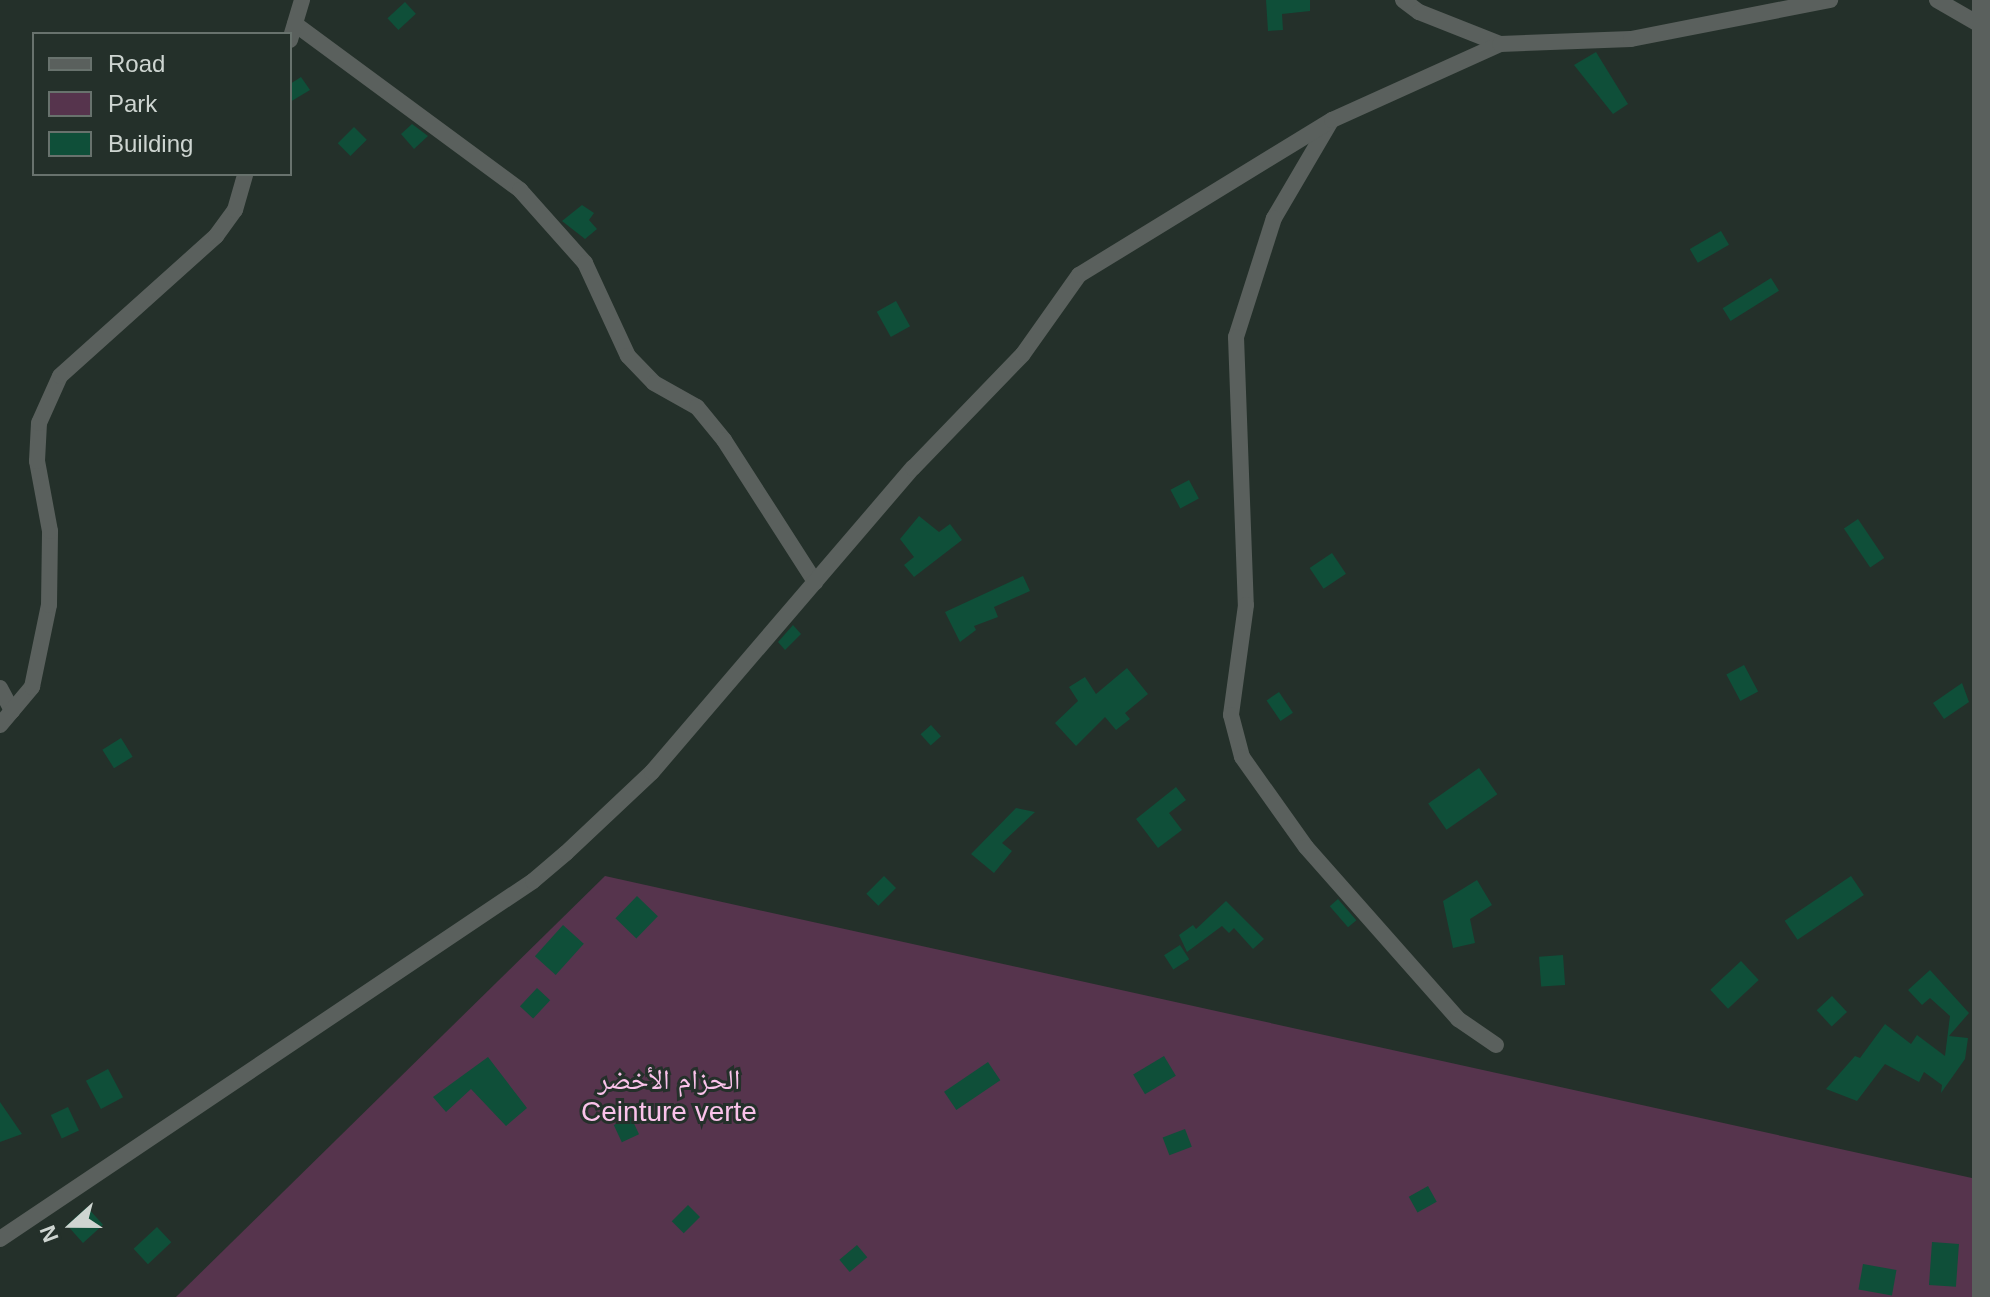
<!DOCTYPE html>
<html>
<head>
<meta charset="utf-8">
<style>
  body { margin:0 }
  #map { position:relative; width:1990px; height:1297px; overflow:hidden; background:#24302a; font-family:Arial,"Noto Naskh Arabic",sans-serif }
  div>[style] { position:absolute }
  .green>* { inset:0; background:#56344d }
  .building>* { inset:0; background:#0f4f39; transform-origin:0 0 }
  .minor>* { height:16px; margin:-8px; padding:0 8px; transform-origin:8px; border-radius:8px; background:#5a605d }
  .tertiary>* { height:20px; margin:-10px; padding:0 10px; transform-origin:10px; border-radius:10px; background:#5a605d }
  span { translate:-50% -50%; white-space:nowrap; text-align:center; line-height:1.15; -webkit-text-stroke:6px #24302a; paint-order:stroke }
  .park-label { font-size:28px; color:#fac2ea }
  .legend { position:absolute; left:32px; top:32px; width:260px; height:144px; box-sizing:border-box; background:#24302a; border:2px solid #68726d; margin:0; padding:10px 14px; list-style:none; font-size:24px; color:#ced5d1 }
  .legend li { display:flex; align-items:center; gap:16px; height:40px }
  .legend b { width:40px; border:2px solid #68726d }
  .north { position:absolute; left:32px; top:1185px; width:80px; height:80px; -webkit-text-stroke:6px #24302a; paint-order:stroke; rotate:249deg; font-size:22px; font-weight:700; line-height:32px; text-align:center; color:#ced5d1 }
  .north::after { content:''; display:block; margin:auto; width:28px; height:36px; background:#ced5d1; clip-path:polygon(50% 0,100% 100%,50% 72%,0 100%) }
</style>
</head>
<body>
<div id="map">
  <div class="green">
    <div style="clip-path:polygon(605px 876px,1990px 1182px,1990px 1297px,176px 1297px)"></div>
  </div>
  <div class="building">
    <div style="clip-path:polygon(1266px 0,1310px 0,1310px 11px,1282px 14px,1283px 30px,1268px 31px)"></div>
    <div style="left:405px;top:2px;width:16px;height:24px;rotate:47deg"></div>
    <div style="clip-path:polygon(1596px 52px,1628px 104px,1613px 114px,1574px 65px)"></div>
    <div style="clip-path:polygon(301px 77px,310px 90px,290px 102px,290px 84px)"></div>
    <div style="clip-path:polygon(412px 124px,428px 136px,414px 149px,401px 134px)"></div>
    <div style="left:354px;top:127px;width:18px;height:23px;rotate:45deg"></div>
    <div style="clip-path:polygon(582px 205px,594px 213px,589px 220px,597px 229px,585px 239px,562px 221px)"></div>
    <div style="left:1721px;top:231px;width:16px;height:36px;rotate:60deg"></div>
    <div style="left:1771px;top:278px;width:15px;height:57px;rotate:58deg"></div>
    <div style="left:896px;top:301px;width:29px;height:22px;rotate:61deg"></div>
    <div style="left:1189px;top:480px;width:21px;height:21px;rotate:62deg"></div>
    <div style="clip-path:polygon(919px 516px,939px 532px,950px 524px,962px 540px,914px 577px,904px 565px,914px 557px,900px 539px)"></div>
    <div style="left:1858px;top:519px;width:47px;height:17px;rotate:56deg"></div>
    <div style="left:1332px;top:553px;width:25px;height:27px;rotate:56deg"></div>
    <div style="clip-path:polygon(1023px 576px,1030px 591px,994px 607px,998px 617px,974px 626px,976px 630px,960px 642px,945px 612px)"></div>
    <div style="clip-path:polygon(793px 625px,801px 634px,785px 650px,778px 642px)"></div>
    <div style="left:1744px;top:665px;width:30px;height:20px;rotate:62deg"></div>
    <div style="clip-path:polygon(1127px 668px,1148px 694px,1125px 713px,1130px 719px,1116px 730px,1105px 717px,1076px 746px,1055px 723px,1078px 701px,1069px 687px,1085px 677px,1096px 694px)"></div>
    <div style="clip-path:polygon(1962px 683px,1969px 702px,1944px 719px,1933px 703px)"></div>
    <div style="left:1279px;top:692px;width:25px;height:15px;rotate:56deg"></div>
    <div style="left:931px;top:725px;width:15px;height:14px;rotate:48deg"></div>
    <div style="left:121px;top:738px;width:22px;height:22px;rotate:58deg"></div>
    <div style="left:1479px;top:768px;width:32px;height:62px;rotate:55deg"></div>
    <div style="clip-path:polygon(1176px 787px,1186px 800px,1169px 813px,1182px 830px,1158px 848px,1136px 819px)"></div>
    <div style="clip-path:polygon(1016px 808px,1035px 812px,1002px 843px,1012px 851px,994px 873px,971px 854px)"></div>
    <div style="left:884px;top:876px;width:17px;height:25px;rotate:45deg"></div>
    <div style="left:1851px;top:876px;width:23px;height:80px;rotate:56deg"></div>
    <div style="clip-path:polygon(1477px 880px,1492px 905px,1470px 919px,1475px 943px,1453px 948px,1443px 901px)"></div>
    <div style="left:637px;top:896px;width:29px;height:31px;rotate:44deg"></div>
    <div style="left:1338px;top:899px;width:28px;height:11px;rotate:49deg"></div>
    <div style="clip-path:polygon(1226px 901px,1264px 939px,1253px 949px,1234px 928px,1229px 933px,1222px 926px,1187px 952px,1179px 935px,1193px 925px,1196px 929px)"></div>
    <div style="left:563px;top:925px;width:28px;height:42px;rotate:42deg"></div>
    <div style="left:1180px;top:945px;width:17px;height:19px;rotate:57deg"></div>
    <div style="left:1563px;top:955px;width:30px;height:24px;rotate:86deg"></div>
    <div style="left:1741px;top:961px;width:26px;height:42px;rotate:47deg"></div>
    <div style="clip-path:polygon(1930px 970px,1969px 1013px,1949px 1036px,1968px 1038px,1965px 1059px,1941px 1093px,1942px 1085px,1924px 1072px,1919px 1082px,1885px 1064px,1857px 1101px,1826px 1089px,1855px 1056px,1860px 1058px,1885px 1024px,1911px 1044px,1917px 1035px,1945px 1056px,1950px 1016px,1930px 998px,1922px 1005px,1908px 990px)"></div>
    <div style="left:537px;top:988px;width:18px;height:25px;rotate:43deg"></div>
    <div style="left:1832px;top:996px;width:22px;height:21px;rotate:47deg"></div>
    <div style="left:1164px;top:1056px;width:23px;height:36px;rotate:59deg"></div>
    <div style="clip-path:polygon(488px 1057px,527px 1108px,506px 1126px,471px 1089px,446px 1112px,433px 1097px)"></div>
    <div style="left:988px;top:1062px;width:22px;height:53px;rotate:56deg"></div>
    <div style="left:108px;top:1069px;width:32px;height:25px;rotate:62deg"></div>
    <div style="clip-path:polygon(0 1102px,22px 1134px,0 1142px)"></div>
    <div style="left:68px;top:1107px;width:26px;height:19px;rotate:65deg"></div>
    <div style="left:631px;top:1117px;width:19px;height:19px;rotate:65deg"></div>
    <div style="left:1185px;top:1129px;width:19px;height:24px;rotate:69deg"></div>
    <div style="left:1428px;top:1186px;width:18px;height:22px;rotate:61deg"></div>
    <div style="left:688px;top:1205px;width:17px;height:23px;rotate:45deg"></div>
    <div style="left:87px;top:1207px;width:24px;height:27px;rotate:48deg"></div>
    <div style="left:157px;top:1227px;width:21px;height:32px;rotate:47deg"></div>
    <div style="left:1932px;top:1242px;width:27px;height:43px;rotate:4deg"></div>
    <div style="left:857px;top:1245px;width:16px;height:23px;rotate:50deg"></div>
    <div style="left:1863px;top:1264px;width:34px;height:26px;rotate:10deg"></div>
  </div>
  <div class="minor">
    <div style="left:1403px;top:0;width:20px;rotate:37deg"></div>
    <div style="left:1419px;top:12px;width:87px;rotate:21.6deg"></div>
    <div style="left:1937px;top:0;width:52px;rotate:30deg"></div>
    <div style="left:295px;top:24px;width:280px;rotate:36.4deg"></div>
    <div style="left:520px;top:190px;width:98px;rotate:48.3deg"></div>
    <div style="left:585px;top:263px;width:102px;rotate:65.2deg"></div>
    <div style="left:628px;top:356px;width:37px;rotate:46deg"></div>
    <div style="left:654px;top:383px;width:49px;rotate:29.2deg"></div>
    <div style="left:697px;top:407px;width:43px;rotate:50.7deg"></div>
    <div style="left:724px;top:440px;width:169px;rotate:57.3deg"></div>
    <div style="left:290px;top:40px;width:42px;rotate:-73.3deg"></div>
    <div style="left:1331px;top:121px;width:113px;rotate:120.4deg"></div>
    <div style="left:1274px;top:218px;width:125px;rotate:107.7deg"></div>
    <div style="left:1236px;top:337px;width:268px;rotate:87.9deg"></div>
    <div style="left:1246px;top:605px;width:111px;rotate:97.8deg"></div>
    <div style="left:1231px;top:715px;width:43px;rotate:75.3deg"></div>
    <div style="left:1242px;top:757px;width:110px;rotate:54.6deg"></div>
    <div style="left:1306px;top:847px;width:230px;rotate:48.5deg"></div>
    <div style="left:1458px;top:1019px;width:46px;rotate:34.4deg"></div>
    <div style="left:0;top:688px;width:26px;rotate:62deg"></div>
    <div style="left:0;top:725px;width:50px;rotate:-49.9deg"></div>
    <div style="left:32px;top:687px;width:84px;rotate:-78.3deg"></div>
    <div style="left:49px;top:605px;width:74px;rotate:-89.2deg"></div>
    <div style="left:50px;top:531px;width:71px;rotate:-100.5deg"></div>
    <div style="left:37px;top:461px;width:38px;rotate:-87deg"></div>
    <div style="left:39px;top:423px;width:51px;rotate:-65.9deg"></div>
    <div style="left:60px;top:376px;width:210px;rotate:-41.9deg"></div>
    <div style="left:216px;top:236px;width:32px;rotate:-54deg"></div>
    <div style="left:235px;top:210px;width:37px;rotate:-74deg"></div>
    <div style="left:0;top:1239px;width:642px;rotate:-33.89deg"></div>
    <div style="left:533px;top:881px;width:43px;rotate:-40.3deg"></div>
    <div style="left:566px;top:853px;width:118px;rotate:-43.3deg"></div>
    <div style="left:652px;top:772px;width:401px;rotate:-49.4deg"></div>
    <div style="left:913px;top:468px;width:158px;rotate:-46deg"></div>
    <div style="left:1023px;top:354px;width:97px;rotate:-54.7deg"></div>
    <div style="left:1079px;top:275px;width:297px;rotate:-31.5deg"></div>
    <div style="left:1332px;top:120px;width:184px;rotate:-24.3deg"></div>
    <div style="left:1500px;top:44px;width:131px;rotate:-2.2deg"></div>
    <div style="left:1631px;top:39px;width:203px;rotate:-11.1deg"></div>
  </div>
  <div class="tertiary">
    <div style="left:1982px;top:0;width:1297px;rotate:90deg"></div>
  </div>
  <div class="park-label">
    <span style="left:669px;top:1096px">الحزام الأخضر<br>Ceinture verte</span>
  </div>
  <ul class="legend">
  <li><b style="height:10px;background:#5a605d"></b>Road</li>
  <li><b style="height:22px;background:#56344d"></b>Park</li>
  <li><b style="height:22px;background:#0f4f39"></b>Building</li>
  </ul>
  <div class="north">N</div>
</div>
</body>
</html>
